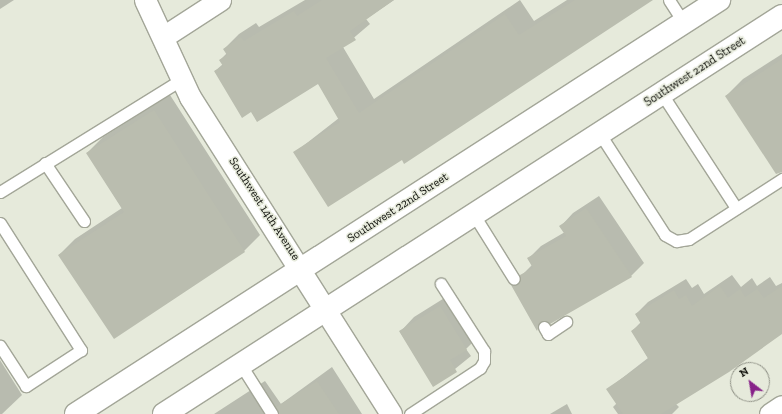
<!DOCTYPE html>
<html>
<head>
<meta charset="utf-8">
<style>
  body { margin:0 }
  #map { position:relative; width:782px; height:414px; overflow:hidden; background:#e6eadb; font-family:"Zilla Slab",serif }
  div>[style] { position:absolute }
  .shadow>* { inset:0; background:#0003 }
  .building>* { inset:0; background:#babdaf }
  .roads { filter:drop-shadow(1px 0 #a3a698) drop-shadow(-1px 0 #a3a698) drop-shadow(0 1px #a3a698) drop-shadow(0 -1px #a3a698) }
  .service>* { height:11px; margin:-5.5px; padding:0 5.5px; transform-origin:5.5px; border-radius:5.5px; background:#fff }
  .minor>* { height:21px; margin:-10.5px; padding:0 10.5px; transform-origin:10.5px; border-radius:10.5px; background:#fff }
  .secondary>* { height:22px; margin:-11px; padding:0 11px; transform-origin:11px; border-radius:11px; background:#fff }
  span { translate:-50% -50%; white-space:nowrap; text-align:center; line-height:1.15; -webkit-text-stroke:3px #e6eadb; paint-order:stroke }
  .street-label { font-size:12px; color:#0e0f0a }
  .north { position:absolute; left:730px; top:362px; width:40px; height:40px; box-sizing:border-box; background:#e6eadb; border:1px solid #909287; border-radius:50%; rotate:329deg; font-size:11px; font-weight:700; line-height:16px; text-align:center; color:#0e0f0a }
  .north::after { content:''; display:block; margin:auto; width:14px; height:18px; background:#872289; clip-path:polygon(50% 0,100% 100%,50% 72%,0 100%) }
</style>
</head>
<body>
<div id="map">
  <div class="shadow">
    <div style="clip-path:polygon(0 0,14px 0,0 9px)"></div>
    <div style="clip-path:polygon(305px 0,394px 0,366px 19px,370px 24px,343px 47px,374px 99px,520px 0,534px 21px,567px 0,651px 0,402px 158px,294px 153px,339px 118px,318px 83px,215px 71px,223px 64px,220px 60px,227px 53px,224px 49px,239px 34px,256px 23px,259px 27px)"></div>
    <div style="clip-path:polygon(782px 54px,782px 164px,726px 96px,743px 79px)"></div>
    <div style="clip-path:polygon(170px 95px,260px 235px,244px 251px,59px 255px,75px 239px,122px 208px,87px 153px,103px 137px)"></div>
    <div style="clip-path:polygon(599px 196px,644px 263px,631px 276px,546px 321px,538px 329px,512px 285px,532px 265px,528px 259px,541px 246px,565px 232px,561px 226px,573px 213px)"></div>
    <div style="clip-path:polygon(732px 275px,741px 287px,752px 278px,757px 286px,770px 277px,776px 286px,782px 283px,782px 333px,676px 404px,679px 407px,672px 414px,618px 414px,613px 407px,617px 403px,608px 389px,648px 358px,632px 331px,641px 322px,636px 314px,648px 302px,686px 279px,692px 288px,698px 284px,704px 294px)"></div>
    <div style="clip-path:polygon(454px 292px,481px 334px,466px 349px,471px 356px,434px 386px,400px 332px,414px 317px)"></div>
    <div style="clip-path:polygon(0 360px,22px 395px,2px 414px,0 414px)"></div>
    <div style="clip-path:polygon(332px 367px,362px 414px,214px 414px,265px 381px,281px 404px)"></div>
    <div style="clip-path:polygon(567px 404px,572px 414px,550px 414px)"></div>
  </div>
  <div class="building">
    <div style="clip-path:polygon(322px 0,394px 0,350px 31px,356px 40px,326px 58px,359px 113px,505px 14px,519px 35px,575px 0,653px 0,404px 164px,402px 160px,328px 207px,293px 152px,340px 122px,318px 84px,257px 122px,251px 112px,242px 118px,214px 71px,223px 66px,219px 60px,227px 55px,223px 49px,241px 37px,244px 41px,294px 11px,297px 16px)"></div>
    <div style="clip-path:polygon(782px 59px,782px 172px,776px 174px,725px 96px)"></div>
    <div style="clip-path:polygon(154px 110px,245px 252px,114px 339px,58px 255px,124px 212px,86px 153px)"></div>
    <div style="clip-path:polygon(586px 208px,632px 277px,550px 324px,541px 321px,537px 331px,511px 285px,518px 285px,520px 275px,533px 268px,527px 258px,566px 236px,559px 226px)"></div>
    <div style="clip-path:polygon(720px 286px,728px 298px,740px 289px,745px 297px,757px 289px,764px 298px,782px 286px,782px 334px,729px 372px,661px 414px,623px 414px,606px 389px,649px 360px,631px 331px,641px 324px,635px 314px,674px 290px,679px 299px,686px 295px,692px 306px)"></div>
    <div style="clip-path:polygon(440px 306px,467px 350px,450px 360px,457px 372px,433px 387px,399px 331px)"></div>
    <div style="clip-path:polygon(317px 381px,339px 414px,279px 414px,276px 407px)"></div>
  </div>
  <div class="roads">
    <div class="service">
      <div style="left:669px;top:0;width:27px;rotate:57deg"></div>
      <div style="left:662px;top:94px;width:136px;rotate:57deg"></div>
      <div style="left:600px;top:134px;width:120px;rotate:57.2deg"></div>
      <div style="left:665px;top:235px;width:13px;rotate:29deg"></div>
      <div style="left:676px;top:241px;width:13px;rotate:-9deg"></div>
      <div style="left:689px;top:239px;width:111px;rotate:-32.8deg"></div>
      <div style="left:45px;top:163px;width:70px;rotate:56.1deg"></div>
      <div style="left:0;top:192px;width:214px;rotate:-31.8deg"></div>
      <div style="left:474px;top:215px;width:75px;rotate:58deg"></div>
      <div style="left:0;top:223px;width:151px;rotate:57.5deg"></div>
      <div style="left:81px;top:350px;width:66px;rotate:146.8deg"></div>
      <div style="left:26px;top:386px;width:48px;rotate:-123deg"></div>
      <div style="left:544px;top:327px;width:8px;rotate:60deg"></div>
      <div style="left:548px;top:334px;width:22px;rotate:-34deg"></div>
      <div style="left:241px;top:365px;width:58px;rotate:57.7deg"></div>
      <div style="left:410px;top:414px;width:84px;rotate:-33.3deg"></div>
      <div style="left:480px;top:368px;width:8px;rotate:-60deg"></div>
      <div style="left:484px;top:361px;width:10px;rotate:-90deg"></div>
      <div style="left:484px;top:351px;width:80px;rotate:-122.7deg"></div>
    </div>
    <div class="minor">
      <div style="left:145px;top:0;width:107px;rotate:65.1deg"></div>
      <div style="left:190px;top:97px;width:375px;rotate:57.6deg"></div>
      <div style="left:163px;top:37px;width:68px;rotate:-33deg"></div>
      <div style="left:770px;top:414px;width:14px;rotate:-34deg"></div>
    </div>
    <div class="secondary">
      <div style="left:76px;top:414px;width:765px;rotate:-32.78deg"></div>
      <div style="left:164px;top:414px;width:735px;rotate:-32.78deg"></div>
    </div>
  </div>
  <div class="street-label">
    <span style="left:695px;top:72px;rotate:-33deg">Southwest 22nd Street</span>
    <span style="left:398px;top:208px;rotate:-33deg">Southwest 22nd Street</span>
    <span style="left:264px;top:209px;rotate:57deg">Southwest 14th Avenue</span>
  </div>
  <div class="north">N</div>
</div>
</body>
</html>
